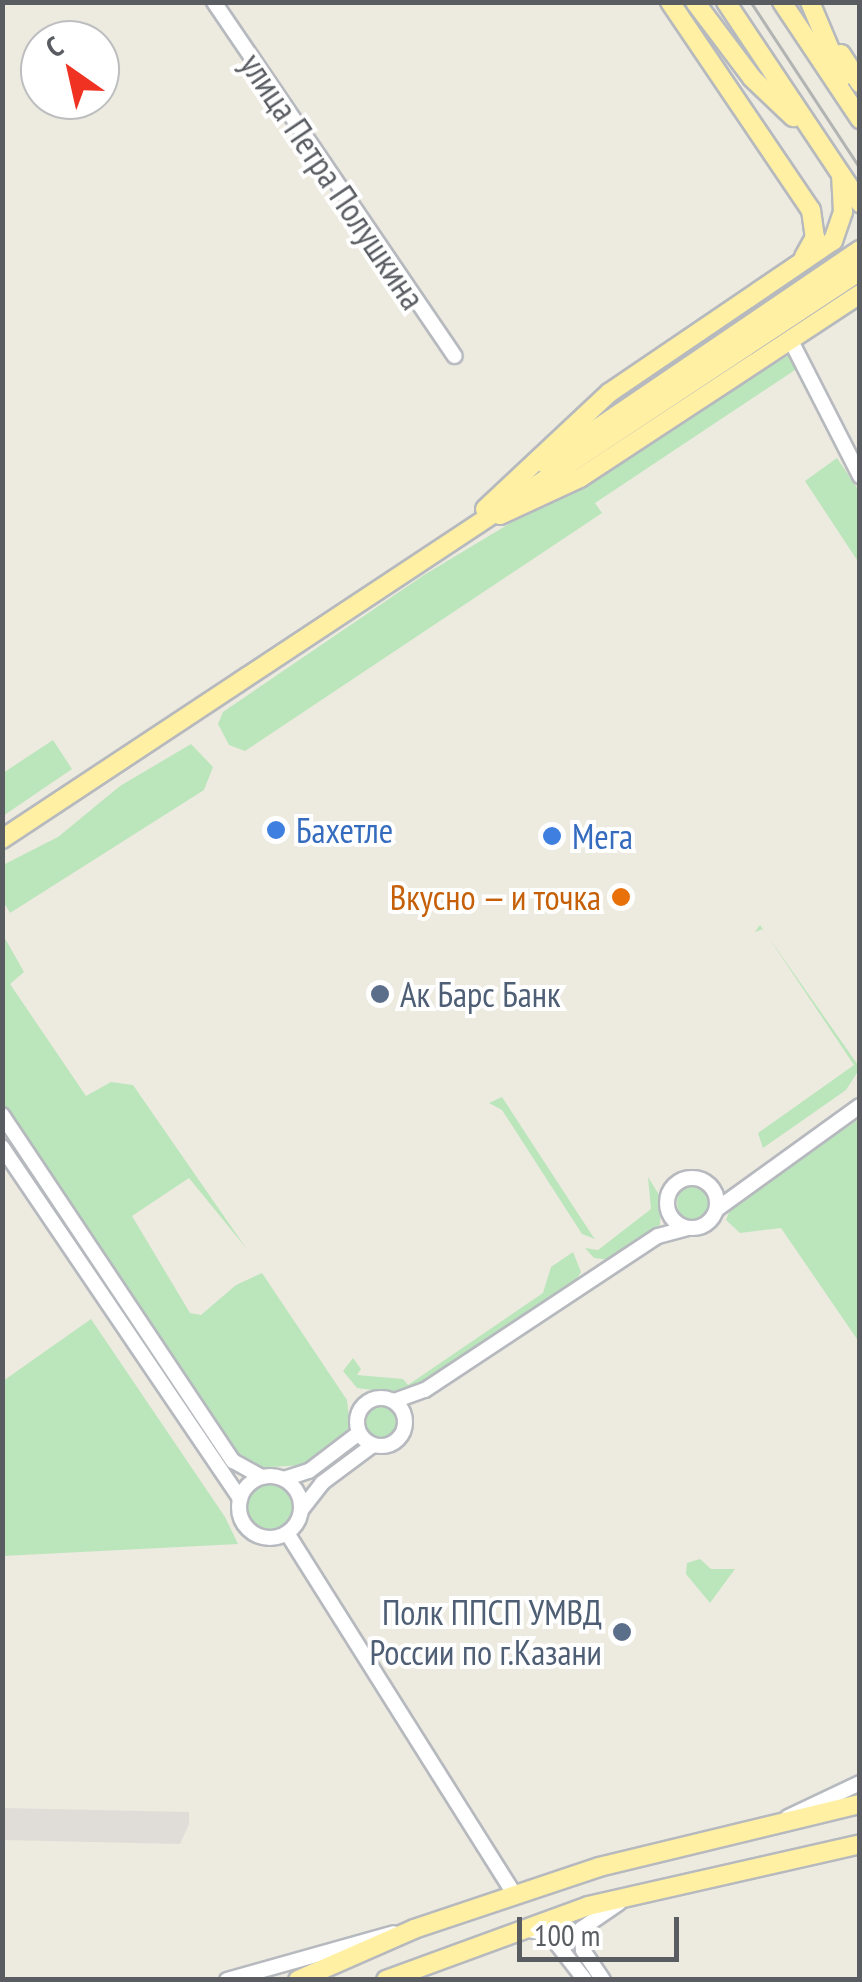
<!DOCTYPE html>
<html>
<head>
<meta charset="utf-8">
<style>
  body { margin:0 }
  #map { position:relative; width:862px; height:1982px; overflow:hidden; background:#edeae0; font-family:"PT Sans Narrow",sans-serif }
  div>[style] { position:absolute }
  .industrial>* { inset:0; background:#e0ddd8 }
  .green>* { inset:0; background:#bbe6bb }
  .round { border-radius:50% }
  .roads { filter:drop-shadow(2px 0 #b6b9be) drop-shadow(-2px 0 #b6b9be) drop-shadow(0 2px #b6b9be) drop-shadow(0 -2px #b6b9be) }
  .minor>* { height:14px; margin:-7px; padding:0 7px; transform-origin:7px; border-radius:7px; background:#fff }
  .minor>.ring { margin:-7px; padding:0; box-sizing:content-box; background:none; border:14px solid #fff; border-radius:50% }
  .major>* { height:18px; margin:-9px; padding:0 9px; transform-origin:9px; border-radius:9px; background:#fff0a3 }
  .tram>* { height:2.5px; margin:-1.25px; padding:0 1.25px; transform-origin:1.25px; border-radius:1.25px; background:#b2b3b3 }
  .dots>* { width:28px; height:28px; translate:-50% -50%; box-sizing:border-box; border:5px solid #fff; border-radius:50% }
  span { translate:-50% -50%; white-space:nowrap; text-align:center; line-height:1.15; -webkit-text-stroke:8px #fff; paint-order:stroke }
  .street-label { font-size:35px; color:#595d62 }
  .shop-label { font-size:35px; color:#366cbe }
  .left { translate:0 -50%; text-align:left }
  .food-label { font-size:35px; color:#c56008 }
  .right { translate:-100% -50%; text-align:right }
  .service-label { font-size:35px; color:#4e5e75 }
  .frame { position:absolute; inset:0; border:5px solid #595d62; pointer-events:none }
  .north { position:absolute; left:20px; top:20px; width:100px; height:100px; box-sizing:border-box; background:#fff; border:2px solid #bdbec0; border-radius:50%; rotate:326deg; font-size:28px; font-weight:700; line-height:40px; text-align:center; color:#595d62 }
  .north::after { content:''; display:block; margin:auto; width:35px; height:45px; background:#f03223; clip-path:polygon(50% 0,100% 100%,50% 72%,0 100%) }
  .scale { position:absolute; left:517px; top:1917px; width:162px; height:45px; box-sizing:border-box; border:5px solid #595d62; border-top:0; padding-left:12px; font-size:30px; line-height:35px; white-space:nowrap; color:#595d62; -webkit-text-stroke:8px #fff; paint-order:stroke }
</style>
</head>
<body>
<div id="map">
  <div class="industrial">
    <div style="clip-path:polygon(3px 1808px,189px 1812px,189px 1824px,180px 1844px,3px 1840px)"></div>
  </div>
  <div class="green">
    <div style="clip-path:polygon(789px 355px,801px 366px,595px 503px,602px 513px,245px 751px,229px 745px,218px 724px,223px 712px,424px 575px)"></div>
    <div style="clip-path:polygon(837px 458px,859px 491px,859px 563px,805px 481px)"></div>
    <div style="clip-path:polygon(53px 740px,72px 769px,3px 816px,3px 773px)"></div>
    <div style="clip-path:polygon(191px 744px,213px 767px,204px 790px,10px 913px,3px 901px,3px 865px,58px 837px,120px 786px)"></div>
    <div style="clip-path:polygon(760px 925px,860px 1068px,846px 1090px,763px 1148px,758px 1133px,854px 1065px,763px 929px,755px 932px)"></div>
    <div style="clip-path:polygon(2px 933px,24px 972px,10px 984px,86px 1096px,111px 1082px,133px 1085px,246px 1248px,189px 1178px,132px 1216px,190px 1313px,201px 1315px,236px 1285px,262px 1273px,347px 1400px,350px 1425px,342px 1439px,305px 1465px,253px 1468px,240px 1460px,13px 1122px,3px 1102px)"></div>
    <div style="clip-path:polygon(502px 1097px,592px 1235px,595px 1239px,582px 1234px,502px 1110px,489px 1103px)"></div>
    <div style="clip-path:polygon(859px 1119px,859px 1342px,781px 1228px,740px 1233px,726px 1220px,733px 1202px)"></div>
    <div style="clip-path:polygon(648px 1177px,661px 1198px,660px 1225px,610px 1260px,594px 1258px,585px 1248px,598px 1250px,651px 1209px)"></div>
    <div class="round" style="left:677px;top:1185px;width:36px;height:36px"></div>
    <div style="clip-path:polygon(573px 1252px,581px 1272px,575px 1282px,411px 1395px,357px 1388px,343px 1371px,353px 1358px,361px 1369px,357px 1375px,403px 1379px,408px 1385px,543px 1293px,551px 1267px)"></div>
    <div style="clip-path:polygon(91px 1319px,225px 1517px,238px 1544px,3px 1556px,3px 1381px)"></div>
    <div class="round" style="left:361px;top:1404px;width:40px;height:40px"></div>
    <div class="round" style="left:243px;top:1480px;width:54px;height:54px"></div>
    <div style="clip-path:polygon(700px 1559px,711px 1569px,735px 1569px,710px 1603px,686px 1574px,687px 1563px)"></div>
  </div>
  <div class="roads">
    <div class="minor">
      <div style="left:214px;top:2px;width:428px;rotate:55.8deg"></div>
      <div style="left:791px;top:341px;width:152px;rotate:62.9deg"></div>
      <div style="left:2px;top:1115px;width:416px;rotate:56.3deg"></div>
      <div style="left:233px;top:1461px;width:33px;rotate:29deg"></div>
      <div style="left:2px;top:1147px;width:425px;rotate:55.9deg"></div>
      <div class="ring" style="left:667px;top:1178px;width:36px;height:36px"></div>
      <div style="left:717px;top:1209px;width:176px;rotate:-35.8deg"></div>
      <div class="ring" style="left:357px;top:1398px;width:34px;height:34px"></div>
      <div style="left:394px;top:1401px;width:33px;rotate:-20deg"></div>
      <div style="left:425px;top:1390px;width:279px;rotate:-33.5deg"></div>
      <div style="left:658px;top:1236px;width:31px;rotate:-15deg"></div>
      <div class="ring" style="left:239px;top:1476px;width:48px;height:48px"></div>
      <div style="left:284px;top:1479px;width:26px;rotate:-18deg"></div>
      <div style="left:309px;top:1471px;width:63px;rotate:-37.2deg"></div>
      <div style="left:302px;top:1509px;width:33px;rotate:-52deg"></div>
      <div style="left:322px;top:1483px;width:64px;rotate:-36.7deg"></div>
      <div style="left:287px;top:1533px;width:426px;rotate:57.8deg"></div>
      <div style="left:788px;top:1817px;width:80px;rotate:-25.3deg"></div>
      <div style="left:525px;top:1929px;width:26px;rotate:13deg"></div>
      <div style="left:550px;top:1935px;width:57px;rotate:52.1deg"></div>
      <div style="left:227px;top:1980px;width:173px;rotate:-15.7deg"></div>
      <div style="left:603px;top:1980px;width:36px;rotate:-124deg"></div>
      <div style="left:583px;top:1950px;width:21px;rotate:-95deg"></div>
      <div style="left:581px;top:1929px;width:46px;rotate:-34.4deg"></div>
    </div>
    <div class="major">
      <div style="left:670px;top:2px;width:251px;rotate:55.9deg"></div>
      <div style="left:811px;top:210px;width:27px;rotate:82deg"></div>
      <div style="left:815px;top:237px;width:23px;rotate:119deg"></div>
      <div style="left:695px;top:2px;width:95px;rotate:53.1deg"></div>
      <div style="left:752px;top:78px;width:57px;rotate:43.6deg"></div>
      <div style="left:726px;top:2px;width:242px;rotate:56.3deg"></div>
      <div style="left:782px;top:2px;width:141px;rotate:56.3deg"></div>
      <div style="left:810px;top:2px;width:82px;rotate:67.2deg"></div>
      <div style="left:841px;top:54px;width:35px;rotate:57deg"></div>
      <div style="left:545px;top:464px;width:381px;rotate:-34.2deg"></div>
      <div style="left:485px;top:509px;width:170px;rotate:-43.1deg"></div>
      <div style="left:609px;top:393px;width:271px;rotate:-34.2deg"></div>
      <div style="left:833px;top:241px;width:31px;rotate:-71deg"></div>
      <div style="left:843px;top:212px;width:37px;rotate:-93deg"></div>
      <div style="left:500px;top:515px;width:88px;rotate:-24.8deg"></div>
      <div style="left:580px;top:478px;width:335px;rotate:-33.3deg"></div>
      <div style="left:2px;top:839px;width:1029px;rotate:-33.5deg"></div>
      <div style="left:298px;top:1980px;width:127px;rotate:-23.7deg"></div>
      <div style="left:414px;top:1929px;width:195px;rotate:-18.5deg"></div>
      <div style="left:599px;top:1867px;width:268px;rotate:-13.6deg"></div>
      <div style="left:386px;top:1980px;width:215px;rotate:-20.1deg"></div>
      <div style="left:588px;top:1906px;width:279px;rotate:-12.8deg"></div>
    </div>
  </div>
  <div class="tram">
    <div style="left:751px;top:2px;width:199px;rotate:56.7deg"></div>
  </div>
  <div class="dots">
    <div style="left:276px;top:830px;background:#3f7fe0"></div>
    <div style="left:552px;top:836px;background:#3f7fe0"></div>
    <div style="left:621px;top:897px;background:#e8710a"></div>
    <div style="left:380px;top:994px;background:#5c6f8a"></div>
    <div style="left:622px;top:1632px;background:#5c6f8a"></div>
  </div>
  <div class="street-label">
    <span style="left:333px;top:181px;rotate:56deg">улица Петра Полушкина</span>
  </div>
  <div class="shop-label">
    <span class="left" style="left:296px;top:830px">Бахетле</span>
    <span class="left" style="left:572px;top:836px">Мега</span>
  </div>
  <div class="food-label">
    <span class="right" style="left:601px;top:897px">Вкусно — и точка</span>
  </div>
  <div class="service-label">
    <span class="left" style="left:400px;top:994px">Ак Барс Банк</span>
    <span class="right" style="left:602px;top:1632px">Полк ППСП УМВД<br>России по г.Казани</span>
  </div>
  <div class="frame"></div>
  <div class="north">С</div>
  <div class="scale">100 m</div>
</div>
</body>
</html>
